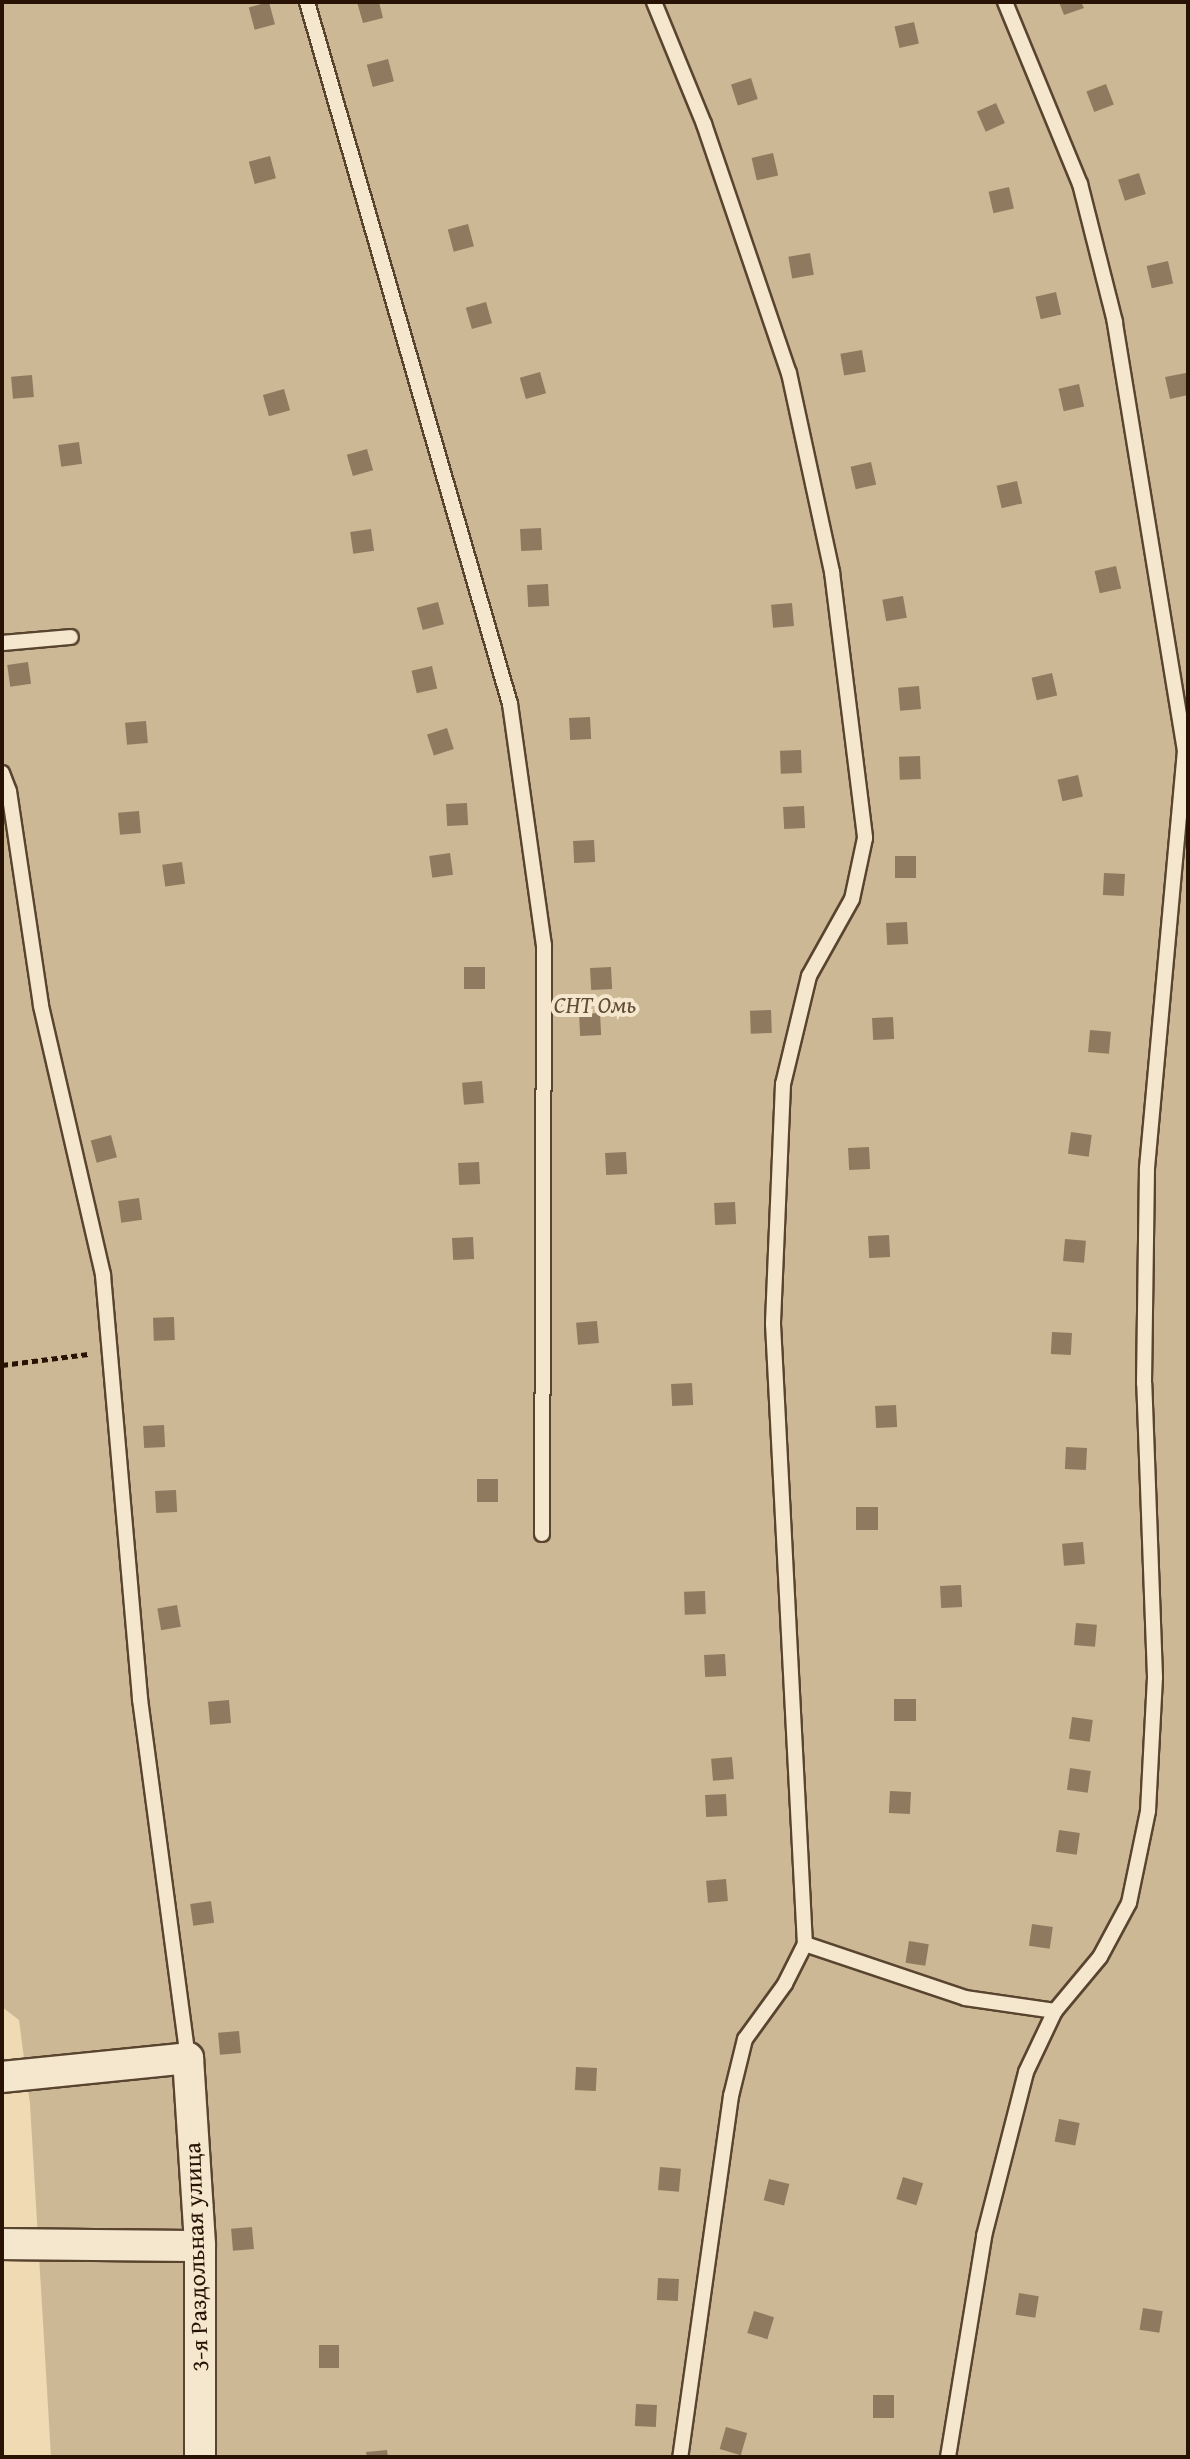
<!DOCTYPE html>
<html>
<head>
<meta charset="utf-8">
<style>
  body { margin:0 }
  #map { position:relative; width:1190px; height:2459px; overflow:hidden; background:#efdab3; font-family:"Gentium Book Plus",serif }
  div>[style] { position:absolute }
  .green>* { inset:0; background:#cdb895 }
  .building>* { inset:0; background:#8f7a5f; transform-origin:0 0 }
  .path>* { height:5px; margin-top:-2.5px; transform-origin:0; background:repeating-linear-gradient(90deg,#271204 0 6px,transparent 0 10px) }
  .roads { filter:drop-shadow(2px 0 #594430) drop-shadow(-2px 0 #594430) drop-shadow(0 2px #594430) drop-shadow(0 -2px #594430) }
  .lane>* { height:14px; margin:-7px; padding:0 7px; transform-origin:7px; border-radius:7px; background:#f5e7ce }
  .street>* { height:30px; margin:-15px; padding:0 15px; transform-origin:15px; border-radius:15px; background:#f5e7ce }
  span { translate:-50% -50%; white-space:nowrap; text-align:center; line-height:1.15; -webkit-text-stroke:8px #f5e7ce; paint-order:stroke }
  .park-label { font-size:24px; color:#614c37; font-style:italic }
  .street-label { font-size:24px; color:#271204 }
  .frame { position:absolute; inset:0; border:4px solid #271204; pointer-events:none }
</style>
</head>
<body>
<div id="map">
  <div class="green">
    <div style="clip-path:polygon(2px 2px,1188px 2px,1188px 2457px,51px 2457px,30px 2104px,19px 2020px,2px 2007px)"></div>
  </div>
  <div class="building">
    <div style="left:269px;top:2px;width:23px;height:21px;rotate:75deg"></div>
    <div style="clip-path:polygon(357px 2px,379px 2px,383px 18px,363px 23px)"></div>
    <div style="clip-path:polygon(1059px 2px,1081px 2px,1084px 8px,1064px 15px)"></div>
    <div style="left:914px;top:22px;width:22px;height:20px;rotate:77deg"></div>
    <div style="left:388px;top:59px;width:23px;height:22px;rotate:75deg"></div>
    <div style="left:751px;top:78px;width:22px;height:21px;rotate:72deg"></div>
    <div style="left:1106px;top:84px;width:22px;height:21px;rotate:69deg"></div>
    <div style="left:996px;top:103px;width:22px;height:21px;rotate:66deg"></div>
    <div style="left:773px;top:153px;width:23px;height:22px;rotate:77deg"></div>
    <div style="left:270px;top:156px;width:23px;height:22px;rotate:75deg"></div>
    <div style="left:1139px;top:173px;width:22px;height:22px;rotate:72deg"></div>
    <div style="left:1009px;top:187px;width:22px;height:21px;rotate:77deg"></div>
    <div style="left:468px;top:224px;width:23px;height:21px;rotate:75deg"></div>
    <div style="left:810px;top:253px;width:22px;height:22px;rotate:80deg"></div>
    <div style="left:1168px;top:261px;width:23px;height:22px;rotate:77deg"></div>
    <div style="left:1056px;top:292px;width:23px;height:21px;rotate:77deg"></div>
    <div style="left:486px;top:302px;width:22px;height:21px;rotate:74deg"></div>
    <div style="left:862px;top:350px;width:22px;height:22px;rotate:80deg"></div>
    <div style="left:540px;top:372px;width:22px;height:21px;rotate:74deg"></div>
    <div style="clip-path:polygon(1186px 373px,1188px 395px,1170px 399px,1165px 377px)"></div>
    <div style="left:32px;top:375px;width:22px;height:21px;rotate:85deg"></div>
    <div style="left:1079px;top:384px;width:23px;height:21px;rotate:77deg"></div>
    <div style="left:284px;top:389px;width:22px;height:22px;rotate:74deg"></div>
    <div style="left:79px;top:442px;width:22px;height:21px;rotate:82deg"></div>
    <div style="left:367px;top:449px;width:22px;height:21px;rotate:74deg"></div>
    <div style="left:871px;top:462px;width:23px;height:21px;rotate:77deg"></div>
    <div style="left:1017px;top:481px;width:23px;height:21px;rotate:77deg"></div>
    <div style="left:541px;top:528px;width:22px;height:21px;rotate:87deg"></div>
    <div style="left:371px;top:529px;width:22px;height:21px;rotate:82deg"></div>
    <div style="left:1116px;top:566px;width:23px;height:22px;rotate:77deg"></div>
    <div style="left:548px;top:584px;width:22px;height:21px;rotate:87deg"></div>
    <div style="left:903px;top:596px;width:22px;height:21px;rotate:80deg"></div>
    <div style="left:438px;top:602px;width:23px;height:22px;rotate:75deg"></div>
    <div style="left:792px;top:603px;width:23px;height:21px;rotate:85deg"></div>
    <div style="left:28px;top:662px;width:22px;height:21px;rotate:82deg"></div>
    <div style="left:432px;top:666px;width:23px;height:21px;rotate:77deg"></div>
    <div style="left:1052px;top:673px;width:23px;height:21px;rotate:77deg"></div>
    <div style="left:919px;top:686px;width:23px;height:21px;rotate:85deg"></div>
    <div style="left:590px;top:717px;width:22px;height:21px;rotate:87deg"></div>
    <div style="left:146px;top:721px;width:22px;height:21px;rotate:85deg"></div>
    <div style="left:447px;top:728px;width:22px;height:21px;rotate:72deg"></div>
    <div style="left:801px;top:750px;width:23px;height:21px;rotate:88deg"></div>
    <div style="left:920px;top:756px;width:23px;height:21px;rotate:88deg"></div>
    <div style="left:1078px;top:775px;width:22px;height:21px;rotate:77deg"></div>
    <div style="left:467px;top:803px;width:22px;height:21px;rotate:87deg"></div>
    <div style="left:804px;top:806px;width:22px;height:21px;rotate:87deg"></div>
    <div style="left:139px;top:811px;width:22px;height:21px;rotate:85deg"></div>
    <div style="left:594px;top:840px;width:22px;height:21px;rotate:87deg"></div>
    <div style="left:450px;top:853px;width:22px;height:21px;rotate:82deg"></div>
    <div style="left:895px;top:856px;width:21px;height:22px"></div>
    <div style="left:182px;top:862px;width:22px;height:20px;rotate:82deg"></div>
    <div style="left:1104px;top:873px;width:21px;height:22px;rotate:3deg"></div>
    <div style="left:907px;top:922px;width:22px;height:21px;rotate:87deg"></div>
    <div style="left:485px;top:967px;width:22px;height:21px;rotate:90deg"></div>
    <div style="left:611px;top:967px;width:22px;height:21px;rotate:87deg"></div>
    <div style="left:771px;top:1010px;width:23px;height:21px;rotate:88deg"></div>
    <div style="left:600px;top:1013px;width:22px;height:21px;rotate:87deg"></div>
    <div style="left:893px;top:1017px;width:22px;height:21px;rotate:87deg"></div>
    <div style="left:1090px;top:1030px;width:21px;height:22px;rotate:5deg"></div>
    <div style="left:482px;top:1081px;width:22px;height:20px;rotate:85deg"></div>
    <div style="left:1071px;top:1132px;width:21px;height:22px;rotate:8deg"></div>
    <div style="left:111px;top:1135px;width:23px;height:21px;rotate:75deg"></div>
    <div style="left:869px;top:1147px;width:22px;height:21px;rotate:87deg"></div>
    <div style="left:626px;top:1152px;width:22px;height:21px;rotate:87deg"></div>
    <div style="left:479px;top:1162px;width:22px;height:21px;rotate:87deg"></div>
    <div style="left:139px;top:1198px;width:22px;height:21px;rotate:82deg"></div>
    <div style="left:735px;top:1202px;width:22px;height:21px;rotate:87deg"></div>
    <div style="left:889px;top:1235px;width:22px;height:21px;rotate:87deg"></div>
    <div style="left:473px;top:1237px;width:22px;height:21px;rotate:87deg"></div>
    <div style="left:1065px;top:1239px;width:21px;height:22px;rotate:5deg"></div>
    <div style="left:174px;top:1317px;width:23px;height:21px;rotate:88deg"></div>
    <div style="left:597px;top:1321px;width:22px;height:21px;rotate:85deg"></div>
    <div style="left:1052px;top:1332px;width:20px;height:22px;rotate:3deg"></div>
    <div style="left:692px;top:1383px;width:22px;height:21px;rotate:87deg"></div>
    <div style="left:896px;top:1405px;width:22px;height:21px;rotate:87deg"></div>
    <div style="left:164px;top:1425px;width:22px;height:21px;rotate:87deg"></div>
    <div style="left:1066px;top:1447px;width:21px;height:22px;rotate:3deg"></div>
    <div style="left:498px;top:1479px;width:23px;height:21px;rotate:90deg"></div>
    <div style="left:176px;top:1490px;width:22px;height:21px;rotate:87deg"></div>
    <div style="left:856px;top:1507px;width:22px;height:23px"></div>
    <div style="left:1083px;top:1542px;width:22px;height:21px;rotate:85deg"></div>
    <div style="left:961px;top:1585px;width:22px;height:21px;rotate:87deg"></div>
    <div style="left:705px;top:1591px;width:23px;height:21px;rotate:88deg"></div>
    <div style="left:177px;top:1605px;width:22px;height:20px;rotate:80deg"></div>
    <div style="left:1076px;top:1623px;width:21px;height:22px;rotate:5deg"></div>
    <div style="left:725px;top:1654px;width:22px;height:21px;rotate:87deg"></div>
    <div style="left:916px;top:1699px;width:22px;height:22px;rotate:90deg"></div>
    <div style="left:229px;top:1700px;width:23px;height:21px;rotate:85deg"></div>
    <div style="left:1072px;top:1717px;width:21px;height:22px;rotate:8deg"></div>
    <div style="left:732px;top:1757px;width:22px;height:21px;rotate:85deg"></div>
    <div style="left:1070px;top:1768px;width:21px;height:22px;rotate:8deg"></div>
    <div style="left:890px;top:1791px;width:21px;height:22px;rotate:3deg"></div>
    <div style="left:726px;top:1794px;width:22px;height:21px;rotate:87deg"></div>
    <div style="left:1059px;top:1830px;width:21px;height:22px;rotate:8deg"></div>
    <div style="left:726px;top:1879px;width:22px;height:20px;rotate:85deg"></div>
    <div style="left:211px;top:1901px;width:22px;height:21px;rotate:82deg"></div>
    <div style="left:1032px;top:1924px;width:21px;height:22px;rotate:8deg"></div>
    <div style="left:909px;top:1941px;width:20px;height:22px;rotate:9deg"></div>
    <div style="left:239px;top:2031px;width:22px;height:21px;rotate:85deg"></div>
    <div style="left:576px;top:2067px;width:21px;height:23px;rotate:3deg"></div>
    <div style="left:1059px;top:2119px;width:21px;height:23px;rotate:11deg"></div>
    <div style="left:660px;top:2167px;width:21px;height:23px;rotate:5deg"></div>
    <div style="left:903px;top:2177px;width:21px;height:23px;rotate:17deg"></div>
    <div style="left:769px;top:2179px;width:21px;height:22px;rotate:14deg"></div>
    <div style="left:252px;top:2227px;width:22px;height:21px;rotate:85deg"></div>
    <div style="left:658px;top:2278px;width:21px;height:22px;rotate:3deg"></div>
    <div style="left:1019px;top:2293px;width:20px;height:22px;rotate:9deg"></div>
    <div style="left:1143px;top:2308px;width:20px;height:22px;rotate:9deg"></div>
    <div style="left:754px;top:2311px;width:21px;height:23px;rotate:17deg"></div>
    <div style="left:319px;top:2345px;width:20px;height:23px"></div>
    <div style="left:873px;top:2395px;width:21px;height:23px"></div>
    <div style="left:636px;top:2404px;width:21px;height:22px;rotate:3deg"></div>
    <div style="left:726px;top:2427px;width:22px;height:23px;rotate:16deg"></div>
    <div style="clip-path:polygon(387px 2450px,388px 2457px,367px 2457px,366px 2452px)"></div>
  </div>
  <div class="path">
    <div style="left:2px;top:1365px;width:87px;rotate:-7.3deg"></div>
  </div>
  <div class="roads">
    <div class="lane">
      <div style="left:307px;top:2px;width:731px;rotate:73.87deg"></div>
      <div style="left:510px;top:704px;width:243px;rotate:82deg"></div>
      <div style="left:544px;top:945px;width:589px;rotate:90.19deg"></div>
      <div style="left:654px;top:2px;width:132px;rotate:67.7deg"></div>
      <div style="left:704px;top:124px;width:263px;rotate:71.2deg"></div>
      <div style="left:789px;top:373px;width:204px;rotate:77.8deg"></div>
      <div style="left:832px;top:572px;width:268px;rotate:82.9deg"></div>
      <div style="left:865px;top:838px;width:62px;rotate:102deg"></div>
      <div style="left:852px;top:899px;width:88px;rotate:119.2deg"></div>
      <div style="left:809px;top:976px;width:111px;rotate:103.5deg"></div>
      <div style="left:783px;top:1084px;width:240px;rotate:92.4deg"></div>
      <div style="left:773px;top:1324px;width:621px;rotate:87.05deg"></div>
      <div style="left:805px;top:1944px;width:45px;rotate:116.6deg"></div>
      <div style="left:785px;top:1984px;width:68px;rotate:126deg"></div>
      <div style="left:745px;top:2039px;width:59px;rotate:103.8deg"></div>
      <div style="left:731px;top:2096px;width:365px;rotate:98deg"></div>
      <div style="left:2px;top:643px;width:69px;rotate:-5deg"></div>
      <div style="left:2px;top:773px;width:19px;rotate:69deg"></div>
      <div style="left:9px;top:791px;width:217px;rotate:81.5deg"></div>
      <div style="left:41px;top:1006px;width:276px;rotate:77deg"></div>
      <div style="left:103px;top:1275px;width:426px;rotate:85deg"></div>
      <div style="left:140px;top:1699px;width:362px;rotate:82.4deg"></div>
      <div style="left:805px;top:1944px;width:169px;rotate:18.6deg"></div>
      <div style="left:965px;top:1998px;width:91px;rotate:8.2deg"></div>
      <div style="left:948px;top:2457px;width:224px;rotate:-80.7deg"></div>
      <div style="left:984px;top:2236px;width:169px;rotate:-75.6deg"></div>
      <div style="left:1026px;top:2072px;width:68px;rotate:-64.6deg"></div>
      <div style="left:1055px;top:2011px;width:70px;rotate:-50.2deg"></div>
      <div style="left:1100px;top:1957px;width:61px;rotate:-61.8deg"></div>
      <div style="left:1129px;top:1903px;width:94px;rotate:-78.3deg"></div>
      <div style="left:1148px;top:1811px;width:134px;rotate:-87deg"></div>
      <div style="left:1155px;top:1677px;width:294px;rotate:-92.1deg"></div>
      <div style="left:1144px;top:1383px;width:215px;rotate:-89.2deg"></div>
      <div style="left:1147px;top:1168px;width:419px;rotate:-84.8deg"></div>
      <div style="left:1185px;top:751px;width:435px;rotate:-99.3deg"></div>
      <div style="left:1115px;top:322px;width:142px;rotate:-104.2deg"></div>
      <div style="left:1080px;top:184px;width:197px;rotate:-112.4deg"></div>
    </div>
    <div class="street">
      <div style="left:2px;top:2077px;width:187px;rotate:-5.8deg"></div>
      <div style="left:188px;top:2058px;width:188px;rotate:86.3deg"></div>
      <div style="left:200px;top:2246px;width:211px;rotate:90deg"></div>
      <div style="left:2px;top:2244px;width:198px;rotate:0.6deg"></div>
    </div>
  </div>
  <div class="park-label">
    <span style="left:595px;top:1005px">СНТ Омь</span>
  </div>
  <div class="street-label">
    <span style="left:196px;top:2257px;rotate:-92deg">3-я Раздольная улица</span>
  </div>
  <div class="frame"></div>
</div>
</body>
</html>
